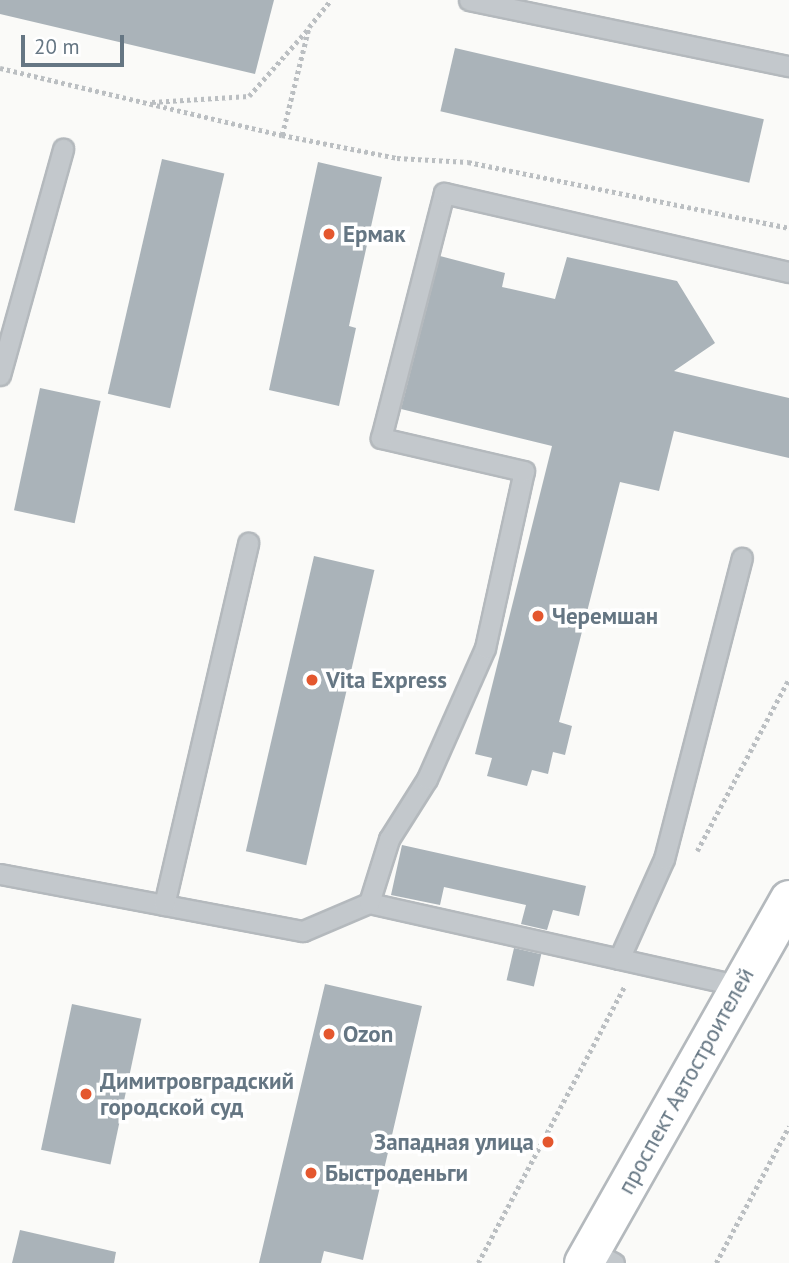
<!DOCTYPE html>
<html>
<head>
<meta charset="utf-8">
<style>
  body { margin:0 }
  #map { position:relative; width:789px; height:1263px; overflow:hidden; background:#fafaf8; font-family:"PT Sans",sans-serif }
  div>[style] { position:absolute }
  .building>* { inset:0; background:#aab3b9; transform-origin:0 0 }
  .path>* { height:4.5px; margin-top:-2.25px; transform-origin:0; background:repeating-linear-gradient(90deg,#bbbfc2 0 3.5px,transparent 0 7px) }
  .roads { filter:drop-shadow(2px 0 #b4b9bd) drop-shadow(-2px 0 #b4b9bd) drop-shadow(0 2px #b4b9bd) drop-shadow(0 -2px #b4b9bd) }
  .lane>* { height:19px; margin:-9.5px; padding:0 9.5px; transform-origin:9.5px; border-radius:9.5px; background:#c3c8cc }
  .highway>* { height:38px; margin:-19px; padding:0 19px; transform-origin:19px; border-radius:19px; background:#fff }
  .dots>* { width:19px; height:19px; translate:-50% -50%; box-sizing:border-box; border:4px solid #fff; border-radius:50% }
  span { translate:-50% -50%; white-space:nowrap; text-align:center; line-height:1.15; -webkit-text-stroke:7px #fff; paint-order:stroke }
  .poi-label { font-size:23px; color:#657683; font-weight:700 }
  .left { translate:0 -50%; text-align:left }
  .right { translate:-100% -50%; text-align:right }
  .street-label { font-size:23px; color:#657683 }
  .scale { position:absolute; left:21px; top:35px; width:103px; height:32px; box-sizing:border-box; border:4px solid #657683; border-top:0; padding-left:9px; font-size:21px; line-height:24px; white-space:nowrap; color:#657683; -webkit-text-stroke:5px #fff; paint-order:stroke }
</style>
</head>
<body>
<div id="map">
  <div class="building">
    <div style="clip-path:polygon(0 0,274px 0,255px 74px,0 14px)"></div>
    <div style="left:455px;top:48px;width:317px;height:65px;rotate:13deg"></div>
    <div style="left:162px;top:159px;width:64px;height:241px;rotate:13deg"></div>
    <div style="clip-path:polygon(318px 162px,382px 177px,349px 326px,356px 328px,339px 406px,269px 390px)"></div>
    <div style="clip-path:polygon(440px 256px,505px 273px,502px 287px,555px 299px,567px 257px,677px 281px,715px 343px,674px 371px,789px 398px,789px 458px,674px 431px,659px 491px,620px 482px,559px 722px,572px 726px,565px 755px,553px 752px,548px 774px,532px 770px,527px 786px,487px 776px,492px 758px,475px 754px,552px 446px,401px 409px)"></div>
    <div style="left:40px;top:388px;width:62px;height:125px;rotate:12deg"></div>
    <div style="left:314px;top:556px;width:62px;height:303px;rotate:13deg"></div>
    <div style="clip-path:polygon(402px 845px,586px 886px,579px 916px,553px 910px,547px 930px,521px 924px,526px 905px,444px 887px,440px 905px,391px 895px)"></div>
    <div style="left:514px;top:948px;width:28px;height:33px;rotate:13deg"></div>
    <div style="clip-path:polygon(325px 984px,422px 1006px,363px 1260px,324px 1251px,321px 1263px,259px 1263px)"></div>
    <div style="left:72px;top:1004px;width:71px;height:149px;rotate:12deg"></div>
    <div style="clip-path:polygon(20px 1230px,116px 1252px,114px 1263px,12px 1263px)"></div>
  </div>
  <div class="path">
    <div style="left:0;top:68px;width:290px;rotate:13.4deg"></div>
    <div style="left:282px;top:135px;width:111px;rotate:-76deg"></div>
    <div style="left:309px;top:27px;width:35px;rotate:-51deg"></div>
    <div style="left:152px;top:102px;width:97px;rotate:-3.5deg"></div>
    <div style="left:249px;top:96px;width:91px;rotate:-48.6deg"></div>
    <div style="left:282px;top:135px;width:117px;rotate:11.3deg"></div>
    <div style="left:397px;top:158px;width:71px;rotate:3.2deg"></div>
    <div style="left:468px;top:162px;width:328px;rotate:11.6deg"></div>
    <div style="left:697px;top:851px;width:195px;rotate:-61.9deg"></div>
    <div style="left:478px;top:1263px;width:314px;rotate:-62.1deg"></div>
    <div style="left:716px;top:1263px;width:155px;rotate:-61.9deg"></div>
  </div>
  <div class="roads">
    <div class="lane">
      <div style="left:469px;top:0;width:327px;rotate:11.7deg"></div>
      <div style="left:0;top:375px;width:235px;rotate:-74.4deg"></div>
      <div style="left:0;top:874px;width:308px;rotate:10.7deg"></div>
      <div style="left:303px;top:931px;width:72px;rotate:-23deg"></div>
      <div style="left:369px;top:903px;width:380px;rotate:12.6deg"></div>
      <div style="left:369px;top:903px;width:67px;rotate:-72.6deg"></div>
      <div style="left:389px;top:839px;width:71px;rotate:-57.7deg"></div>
      <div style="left:427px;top:779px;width:143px;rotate:-66.1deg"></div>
      <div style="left:485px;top:648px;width:181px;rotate:-77.6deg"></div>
      <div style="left:524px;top:471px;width:147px;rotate:-167deg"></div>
      <div style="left:381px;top:438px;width:253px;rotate:-75.6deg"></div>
      <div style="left:444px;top:193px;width:354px;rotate:12.9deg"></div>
      <div style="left:164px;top:905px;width:372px;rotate:-76.9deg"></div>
      <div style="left:619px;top:959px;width:110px;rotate:-65.8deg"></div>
      <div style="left:664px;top:859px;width:311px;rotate:-75.5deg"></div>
      <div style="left:591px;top:1251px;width:26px;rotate:28deg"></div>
    </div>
    <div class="highway">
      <div style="left:584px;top:1263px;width:417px;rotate:-60.5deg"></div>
    </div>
  </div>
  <div class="dots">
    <div style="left:329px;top:234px;background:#e4572e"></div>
    <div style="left:538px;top:616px;background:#e4572e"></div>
    <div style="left:312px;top:680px;background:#e4572e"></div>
    <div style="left:329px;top:1034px;background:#e4572e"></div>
    <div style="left:86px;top:1094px;background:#e4572e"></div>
    <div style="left:548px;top:1142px;background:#e4572e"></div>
    <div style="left:311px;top:1173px;background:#e4572e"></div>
  </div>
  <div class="poi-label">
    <span class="left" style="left:343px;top:234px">Ермак</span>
    <span class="left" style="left:552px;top:616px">Черемшан</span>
    <span class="left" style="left:326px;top:680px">Vita Express</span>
    <span class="left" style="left:343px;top:1034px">Ozon</span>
    <span class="left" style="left:100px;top:1094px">Димитровградский<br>городской суд</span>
    <span class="right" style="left:534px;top:1142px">Западная улица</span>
    <span class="left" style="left:325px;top:1173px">Быстроденьги</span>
  </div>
  <div class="street-label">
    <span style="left:686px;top:1081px;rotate:-61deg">проспект Автостроителей</span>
  </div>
  <div class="scale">20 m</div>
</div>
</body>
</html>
